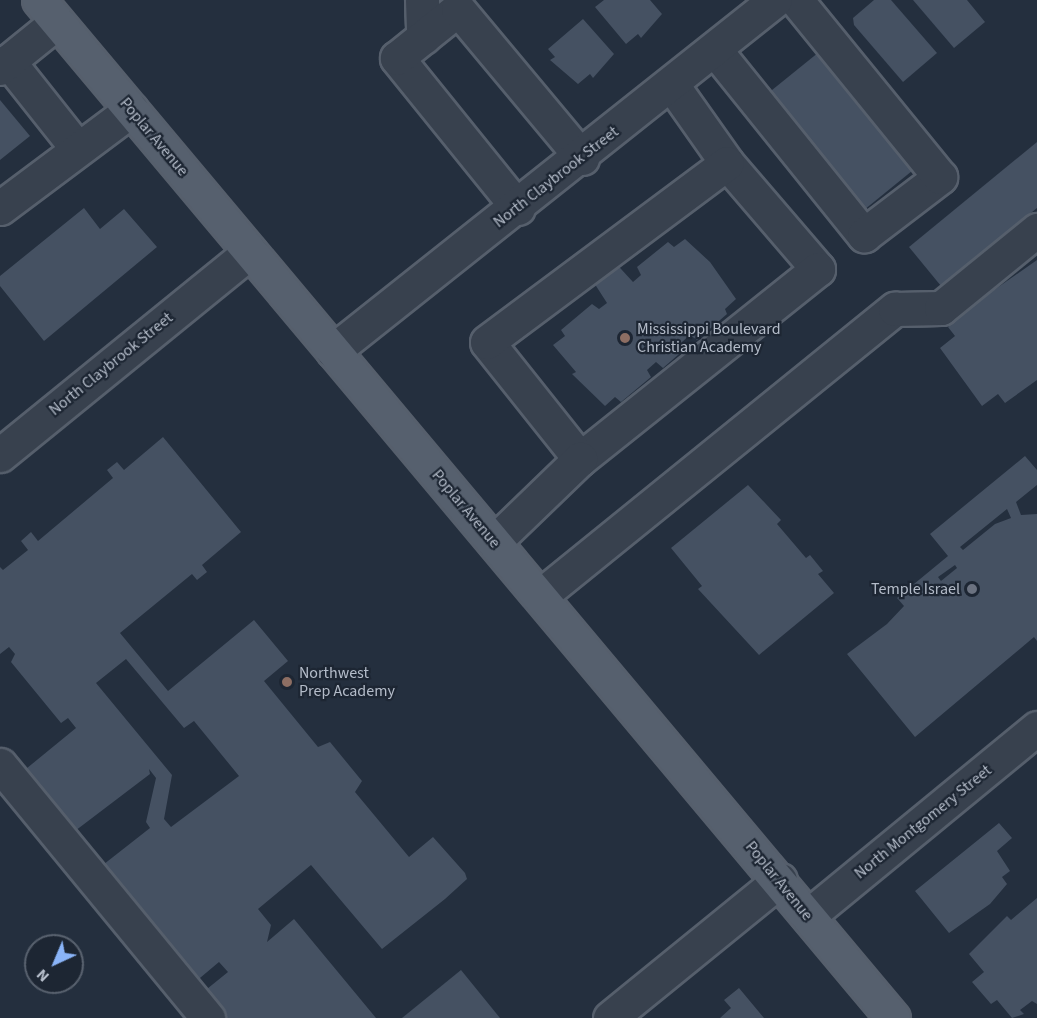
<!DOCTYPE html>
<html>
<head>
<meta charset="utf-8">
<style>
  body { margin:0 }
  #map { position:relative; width:1037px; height:1018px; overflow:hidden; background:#242f3e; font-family:"Source Sans 3",sans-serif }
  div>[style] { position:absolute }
  .building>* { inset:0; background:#455162; transform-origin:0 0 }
  .roads { filter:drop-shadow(2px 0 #565f6c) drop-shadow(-2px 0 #565f6c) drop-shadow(0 2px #565f6c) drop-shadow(0 -2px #565f6c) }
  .minor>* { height:33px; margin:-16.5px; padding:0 16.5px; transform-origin:16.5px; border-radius:16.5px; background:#38414e }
  .major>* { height:33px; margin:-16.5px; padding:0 16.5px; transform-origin:16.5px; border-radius:16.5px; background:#56606e }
  .dots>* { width:16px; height:16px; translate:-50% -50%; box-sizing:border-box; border:3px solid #1d2633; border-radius:50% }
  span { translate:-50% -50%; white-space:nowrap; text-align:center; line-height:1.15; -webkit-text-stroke:4.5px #1d2633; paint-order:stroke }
  .street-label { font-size:16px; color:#b4bcc9 }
  .poi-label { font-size:16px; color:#b4bcc9 }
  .left { translate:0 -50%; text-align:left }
  .right { translate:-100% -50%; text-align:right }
  .north { position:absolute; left:24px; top:934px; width:60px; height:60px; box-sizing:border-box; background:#1d2633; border:2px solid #59626f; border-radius:50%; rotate:224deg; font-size:16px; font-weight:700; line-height:24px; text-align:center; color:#b4bcc9 }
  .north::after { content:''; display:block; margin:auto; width:21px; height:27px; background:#8ab4f8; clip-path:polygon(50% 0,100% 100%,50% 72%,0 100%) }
</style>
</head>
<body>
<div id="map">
  <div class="building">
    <div style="clip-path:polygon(604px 0,650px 0,662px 14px,641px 38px,638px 34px,626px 44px,595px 7px)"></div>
    <div style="clip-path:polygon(874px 0,891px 0,937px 53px,903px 82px,854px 25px,853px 18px)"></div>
    <div style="clip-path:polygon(913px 0,967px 0,985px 22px,954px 48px)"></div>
    <div style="clip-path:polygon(583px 19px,614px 54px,593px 78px,590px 74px,578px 84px,550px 60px,555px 57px,548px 49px)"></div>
    <div style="left:824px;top:48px;width:151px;height:74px;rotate:51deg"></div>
    <div style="clip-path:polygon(0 100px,30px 136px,0 160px)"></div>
    <div style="clip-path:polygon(1037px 142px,1037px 208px,941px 286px,909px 247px)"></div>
    <div style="clip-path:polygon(84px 208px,100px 229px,124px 209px,157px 247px,44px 341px,0 286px,0 276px)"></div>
    <div style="clip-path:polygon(685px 239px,710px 262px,736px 299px,725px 309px,727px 314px,697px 340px,690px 335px,682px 342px,686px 348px,663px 368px,656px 362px,647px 370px,651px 377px,621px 402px,615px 397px,605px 406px,572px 374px,576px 372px,553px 345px,565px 336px,561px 330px,592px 304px,599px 309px,607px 303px,589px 275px,610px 257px,633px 282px,641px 275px,637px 267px,668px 242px,674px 247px)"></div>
    <div style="clip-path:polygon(1037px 260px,1037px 380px,1005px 403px,998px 394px,982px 406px,940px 348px,955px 336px,948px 327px,964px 311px)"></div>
    <div style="clip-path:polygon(evenodd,163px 437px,241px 532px,202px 565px,207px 572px,197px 580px,192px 574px,120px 633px,168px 691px,254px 620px,288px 661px,264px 681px,318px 747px,330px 742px,362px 781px,355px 792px,409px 857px,433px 837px,465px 873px,467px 879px,445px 899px,382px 949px,311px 865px,258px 909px,271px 925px,267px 942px,294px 919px,376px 1018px,223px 1018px,202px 993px,228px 972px,219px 962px,194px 983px,99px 868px,150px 828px,146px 822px,156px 778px,149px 769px,150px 774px,71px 834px,21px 773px,76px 728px,68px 718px,61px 723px,11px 662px,15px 654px,9px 647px,0 654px,0 567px,3px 570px,28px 550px,21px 541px,31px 532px,38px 541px,113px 478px,107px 470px,117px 462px,124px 470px,163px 437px,126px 659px,184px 728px,194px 721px,239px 776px,171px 827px,164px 819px,172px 775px,96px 683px,126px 659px)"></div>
    <div style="clip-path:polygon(evenodd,1025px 456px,1037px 470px,1037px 485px,1016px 502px,1021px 515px,1037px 514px,1037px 641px,1034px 637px,915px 737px,847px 654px,887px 624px,904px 606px,897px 598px,948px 556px,930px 534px,1025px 456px,1007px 509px,1011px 518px,995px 524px,963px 550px,960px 547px,1007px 509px,1025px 456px,955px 565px,957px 568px,941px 581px,938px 577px,955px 565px)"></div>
    <div style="clip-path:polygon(748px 485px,781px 520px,777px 524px,806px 558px,810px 555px,823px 571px,818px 574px,834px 593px,759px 655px,698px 589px,702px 586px,671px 548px)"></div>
    <div style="clip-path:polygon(999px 823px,1012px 838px,997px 851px,1010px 871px,1002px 877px,1007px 884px,990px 904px,949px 933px,915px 891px)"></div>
    <div style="clip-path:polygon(1037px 898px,1037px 1004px,1032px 1001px,1020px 1010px,1024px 1014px,1012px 1018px,997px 1000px,991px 1004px,972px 982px,984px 972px,969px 954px,1007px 916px,1011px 920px)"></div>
    <div style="clip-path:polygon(461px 970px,500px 1018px,402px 1018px)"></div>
    <div style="clip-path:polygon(739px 988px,764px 1018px,720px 1018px,731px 1008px,724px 1000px)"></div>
  </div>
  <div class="roads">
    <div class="minor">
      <div style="left:422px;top:0;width:37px;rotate:88deg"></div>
      <div style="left:715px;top:50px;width:238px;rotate:51.2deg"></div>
      <div style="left:864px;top:235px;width:96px;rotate:-37.3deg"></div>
      <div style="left:940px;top:177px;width:228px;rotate:-129.1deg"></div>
      <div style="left:8px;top:61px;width:111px;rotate:51.6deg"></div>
      <div style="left:0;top:68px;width:73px;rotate:-38.9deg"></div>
      <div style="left:672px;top:85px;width:95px;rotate:54.8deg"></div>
      <div style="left:727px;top:163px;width:140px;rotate:49.4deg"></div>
      <div style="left:818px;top:269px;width:305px;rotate:141.4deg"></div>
      <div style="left:580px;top:459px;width:149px;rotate:-128.5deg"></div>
      <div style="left:487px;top:342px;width:299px;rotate:-36.7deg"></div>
      <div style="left:0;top:208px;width:164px;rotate:-36.8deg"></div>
      <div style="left:518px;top:208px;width:193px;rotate:-128.9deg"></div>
      <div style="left:397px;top:58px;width:78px;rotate:-38.8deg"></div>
      <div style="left:458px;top:9px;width:194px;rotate:50.2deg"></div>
      <div style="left:333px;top:351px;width:564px;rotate:-38.45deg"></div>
      <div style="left:0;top:455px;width:322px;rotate:-39.1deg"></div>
      <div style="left:494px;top:542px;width:120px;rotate:-44deg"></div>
      <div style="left:540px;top:596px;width:457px;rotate:-39deg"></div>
      <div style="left:895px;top:309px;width:46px;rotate:-1.2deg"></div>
      <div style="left:941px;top:308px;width:124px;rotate:-39.1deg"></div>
      <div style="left:0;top:765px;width:328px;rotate:50.6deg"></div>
      <div style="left:808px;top:916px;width:296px;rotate:-39.4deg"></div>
      <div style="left:610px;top:1018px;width:219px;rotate:-39.1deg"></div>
    </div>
    <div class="major">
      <div style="left:39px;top:0;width:1329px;rotate:50.01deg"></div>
    </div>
  </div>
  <div class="dots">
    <div style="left:625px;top:338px;background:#8d6e63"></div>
    <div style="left:972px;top:589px;background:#6b7280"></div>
    <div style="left:287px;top:682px;background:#8d6e63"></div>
  </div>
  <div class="street-label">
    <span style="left:154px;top:137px;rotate:50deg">Poplar Avenue</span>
    <span style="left:556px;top:177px;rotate:-38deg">North Claybrook Street</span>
    <span style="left:111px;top:364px;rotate:-39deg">North Claybrook Street</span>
    <span style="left:466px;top:509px;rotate:50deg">Poplar Avenue</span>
    <span style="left:923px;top:822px;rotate:-39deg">North Montgomery Street</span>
    <span style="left:779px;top:881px;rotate:51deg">Poplar Avenue</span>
  </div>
  <div class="poi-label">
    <span class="left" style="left:637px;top:338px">Mississippi Boulevard<br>Christian Academy</span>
    <span class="right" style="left:960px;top:589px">Temple Israel</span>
    <span class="left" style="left:299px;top:682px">Northwest<br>Prep Academy</span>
  </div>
  <div class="north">N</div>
</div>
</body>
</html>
